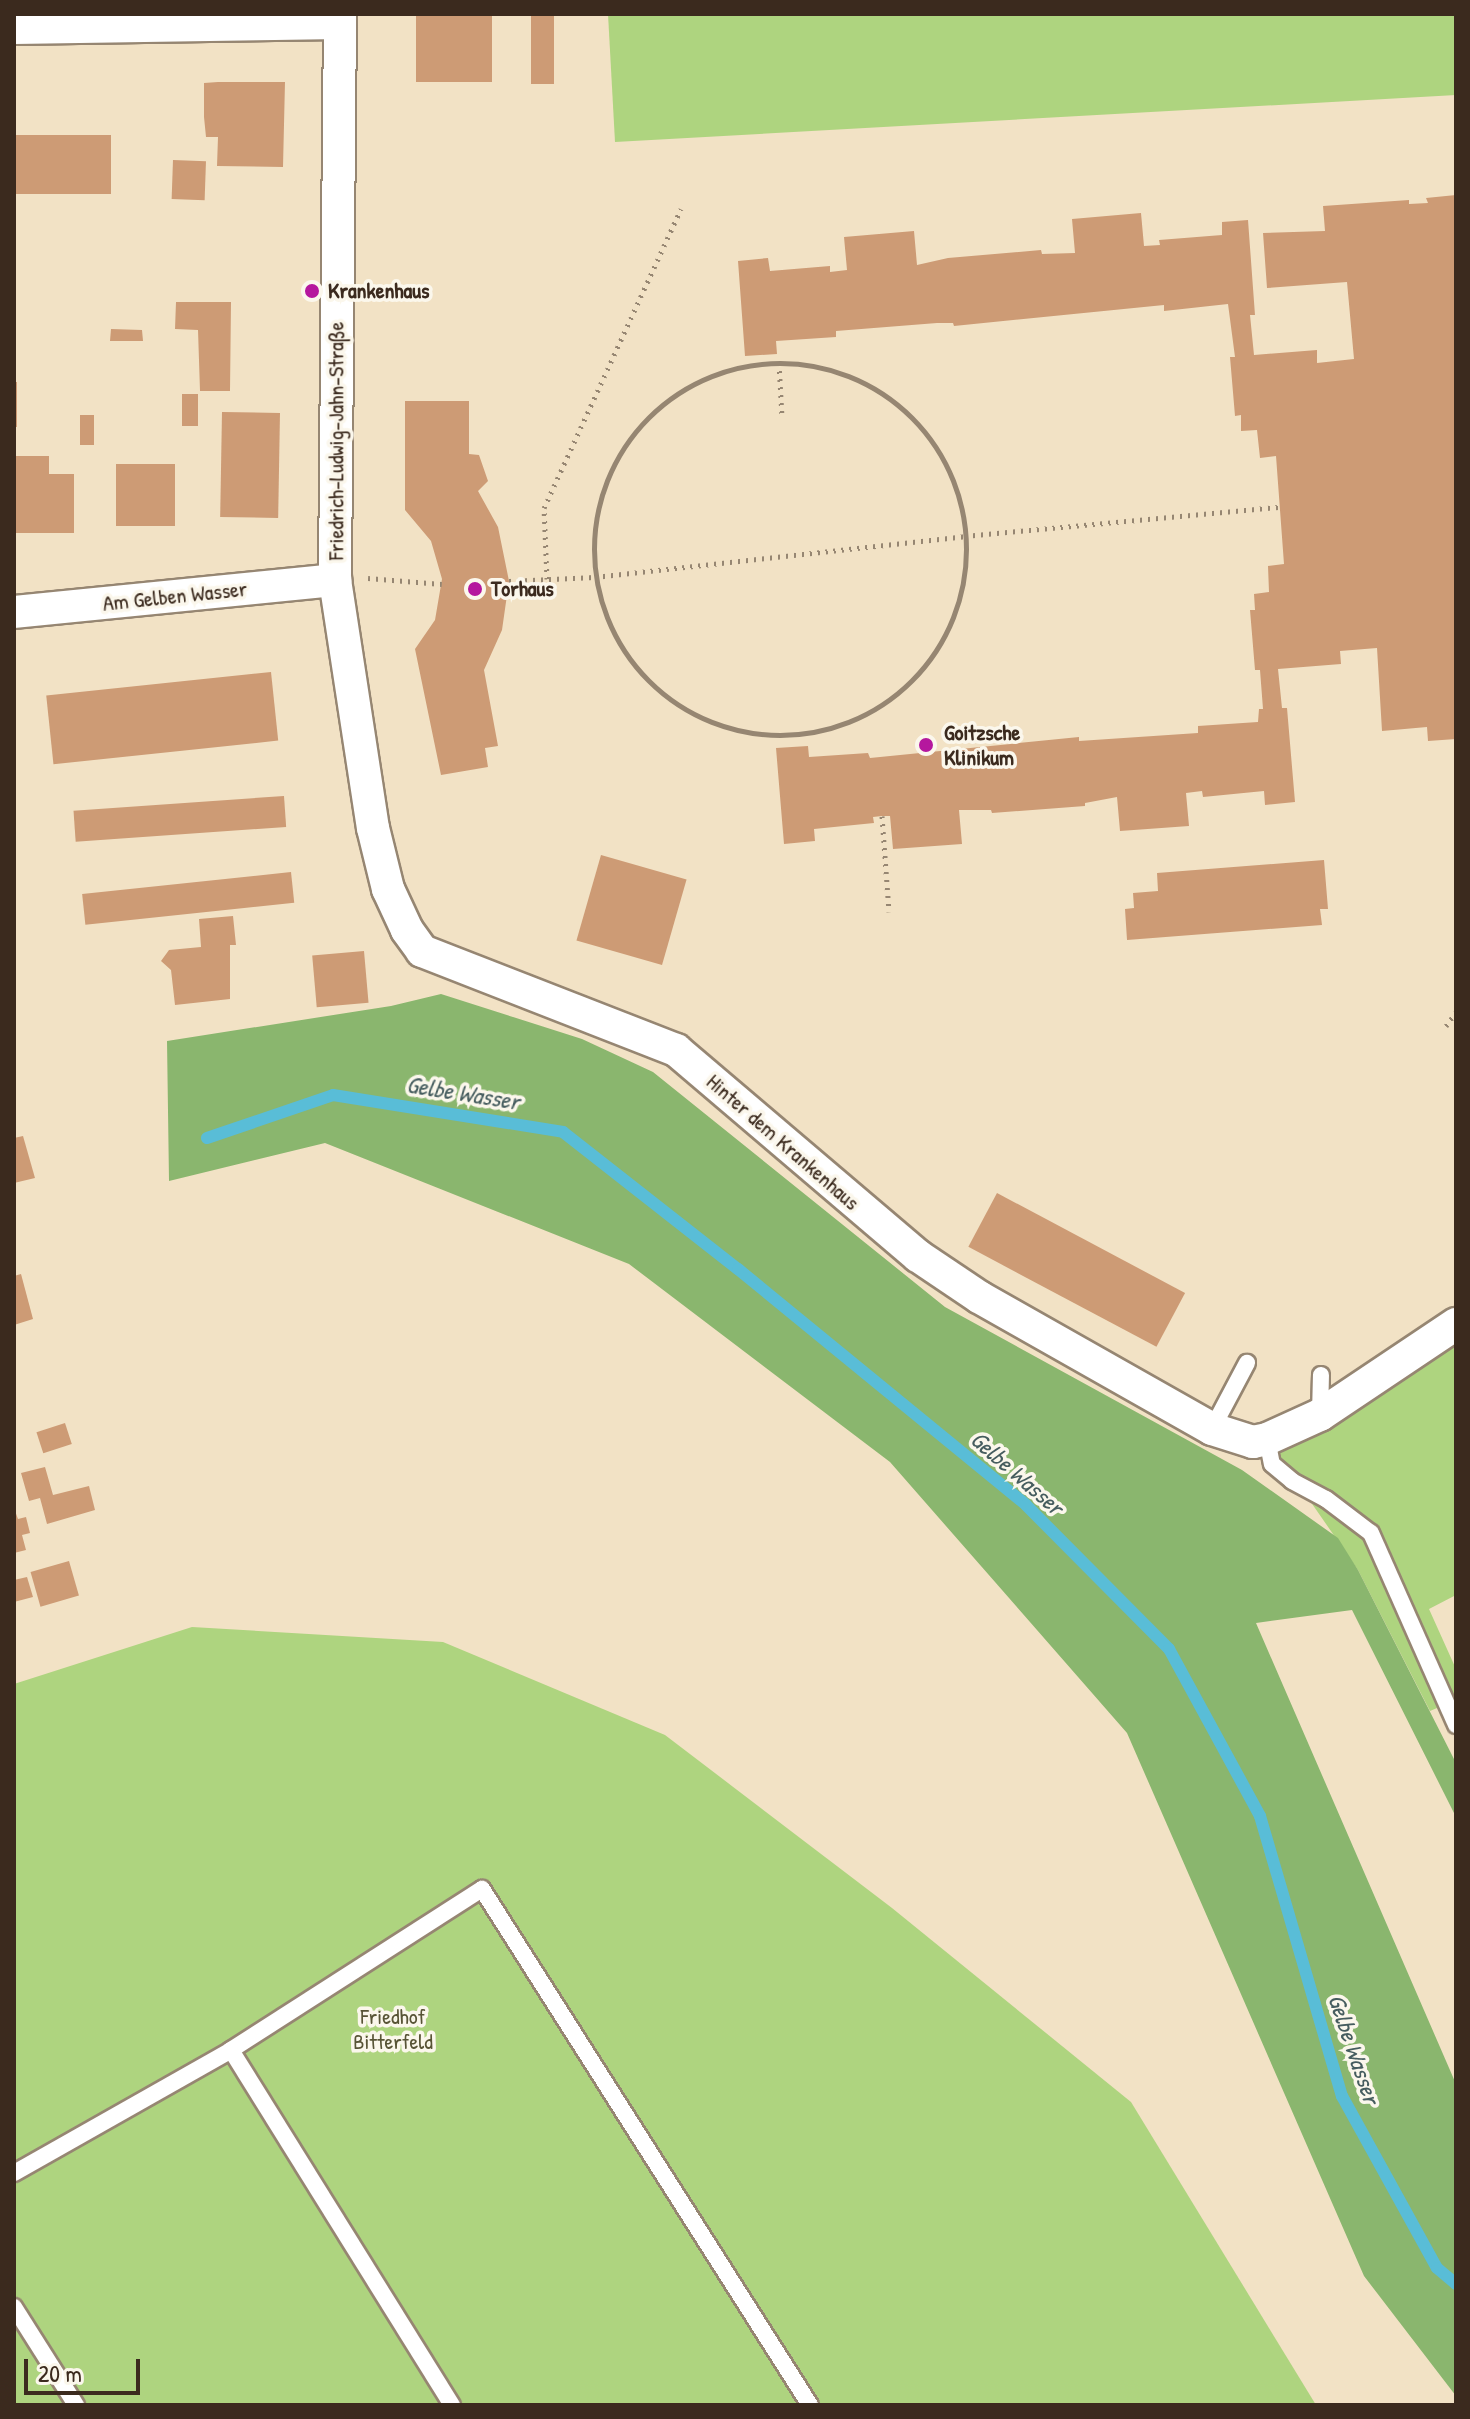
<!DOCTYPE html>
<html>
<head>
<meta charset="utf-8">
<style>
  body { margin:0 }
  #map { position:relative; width:1470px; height:2419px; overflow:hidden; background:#f2e2c5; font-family:"Patrick Hand",sans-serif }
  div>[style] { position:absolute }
  .green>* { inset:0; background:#aed47f }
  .forest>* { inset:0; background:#8ab66e }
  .stream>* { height:12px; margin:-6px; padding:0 6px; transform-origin:6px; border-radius:6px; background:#59bdd7 }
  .building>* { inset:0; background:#cd9b75; transform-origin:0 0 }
  .path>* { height:5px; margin-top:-2.5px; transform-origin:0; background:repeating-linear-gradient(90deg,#968672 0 2px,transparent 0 8px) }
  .path>.ring { margin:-2.5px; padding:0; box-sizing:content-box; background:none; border:5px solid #968672; border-radius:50% }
  .roads { filter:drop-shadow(2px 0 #968672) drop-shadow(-2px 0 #968672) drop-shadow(0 2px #968672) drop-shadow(0 -2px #968672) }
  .lane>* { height:16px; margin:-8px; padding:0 8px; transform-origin:8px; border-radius:8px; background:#fff }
  .street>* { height:32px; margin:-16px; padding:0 16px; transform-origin:16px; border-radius:16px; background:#fff }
  .dots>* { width:22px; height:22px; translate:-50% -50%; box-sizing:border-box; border:4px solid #fbf7ec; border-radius:50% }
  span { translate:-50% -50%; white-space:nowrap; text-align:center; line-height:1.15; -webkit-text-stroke:7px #fbf7ec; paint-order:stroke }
  .poi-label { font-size:22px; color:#3b2a1e; font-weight:700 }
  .left { translate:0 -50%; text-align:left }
  .street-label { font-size:22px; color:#3b2a1e }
  .park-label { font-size:22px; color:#585436 }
  .water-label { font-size:24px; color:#465d5f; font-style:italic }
  .frame { position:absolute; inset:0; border:16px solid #3b2a1e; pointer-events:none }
  .scale { position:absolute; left:24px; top:2359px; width:116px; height:36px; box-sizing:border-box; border:4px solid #3b2a1e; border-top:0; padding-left:10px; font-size:24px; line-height:28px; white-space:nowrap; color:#3b2a1e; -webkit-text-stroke:6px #fbf7ec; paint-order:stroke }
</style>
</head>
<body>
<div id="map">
  <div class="green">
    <div style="clip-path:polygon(608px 14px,1456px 14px,1456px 95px,615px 142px)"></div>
    <div style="clip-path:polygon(1456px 1323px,1456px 1595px,1429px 1609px,1456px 1669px,1456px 1700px,1430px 1711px,1358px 1570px,1267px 1439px)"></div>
    <div style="clip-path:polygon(192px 1627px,443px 1642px,665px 1735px,892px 1908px,1131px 2102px,1316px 2405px,14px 2405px,14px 1684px)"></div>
  </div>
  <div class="forest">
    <div style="clip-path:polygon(441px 994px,582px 1039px,653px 1072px,945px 1307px,1242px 1470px,1338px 1538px,1358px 1570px,1456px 1763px,1456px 1817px,1352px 1610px,1256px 1623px,1456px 2084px,1456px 2396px,1364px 2276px,1127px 1733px,890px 1462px,629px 1264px,325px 1143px,169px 1181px,167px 1041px,391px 1006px)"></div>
  </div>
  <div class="stream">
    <div style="left:207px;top:1138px;width:133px;rotate:-18.8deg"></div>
    <div style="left:333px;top:1095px;width:233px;rotate:9.1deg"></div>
    <div style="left:563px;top:1132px;width:222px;rotate:38.1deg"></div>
    <div style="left:738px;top:1269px;width:372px;rotate:39.3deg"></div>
    <div style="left:1026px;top:1505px;width:203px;rotate:45.2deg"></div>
    <div style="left:1169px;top:1649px;width:190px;rotate:61.4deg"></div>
    <div style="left:1260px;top:1816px;width:292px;rotate:73.7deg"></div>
    <div style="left:1342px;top:2096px;width:196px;rotate:61.1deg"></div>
    <div style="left:1437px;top:2268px;width:25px;rotate:40deg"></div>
  </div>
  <div class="building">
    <div style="left:416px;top:14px;width:76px;height:68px"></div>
    <div style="left:531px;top:14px;width:23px;height:70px"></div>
    <div style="clip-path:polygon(218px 82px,285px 82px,283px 167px,217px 166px,218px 137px,206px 137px,204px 117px,204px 83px)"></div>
    <div style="left:14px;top:135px;width:97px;height:59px"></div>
    <div style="left:173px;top:160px;width:33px;height:39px;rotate:2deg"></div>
    <div style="clip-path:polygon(1456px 195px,1456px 739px,1428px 741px,1427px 727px,1382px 731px,1377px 648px,1340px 651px,1341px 664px,1278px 669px,1282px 708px,1287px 708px,1295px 802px,1265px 805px,1264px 791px,1203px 797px,1202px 791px,1186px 793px,1189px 826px,1120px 831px,1117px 797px,1085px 803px,1085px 806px,992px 813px,991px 810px,959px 810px,962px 844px,893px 849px,890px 816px,882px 816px,873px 817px,874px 823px,814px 829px,815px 841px,784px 844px,776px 748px,808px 746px,809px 757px,868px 753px,870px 758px,1079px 737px,1079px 741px,1198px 733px,1198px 726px,1258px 722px,1259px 709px,1263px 709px,1260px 670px,1255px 670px,1250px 610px,1255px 610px,1254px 594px,1269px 592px,1268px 566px,1284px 564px,1276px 456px,1260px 458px,1257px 430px,1241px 431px,1241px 415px,1235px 416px,1230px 357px,1235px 357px,1228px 304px,1164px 311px,1164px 305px,954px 326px,953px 323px,937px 323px,836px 331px,836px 337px,776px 341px,777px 354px,745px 356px,738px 261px,768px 258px,770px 271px,830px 266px,830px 272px,847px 270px,844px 237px,914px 231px,917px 265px,948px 258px,1041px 250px,1042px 254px,1075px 253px,1072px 219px,1141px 213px,1144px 246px,1160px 245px,1159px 240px,1222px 235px,1222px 222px,1248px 220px,1255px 315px,1250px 315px,1254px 355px,1317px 350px,1317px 363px,1354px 359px,1347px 282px,1267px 288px,1263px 233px,1325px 231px,1323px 206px,1409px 200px,1409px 204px,1428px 203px,1426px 198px)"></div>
    <div style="clip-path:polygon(176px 302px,231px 302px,230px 391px,200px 391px,198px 330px,175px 329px)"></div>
    <div style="clip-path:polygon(111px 329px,142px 330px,143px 341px,110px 341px)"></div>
    <div style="left:14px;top:382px;width:3px;height:45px"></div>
    <div style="left:182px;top:394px;width:16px;height:32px"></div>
    <div style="clip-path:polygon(405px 401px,469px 401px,469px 454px,479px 455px,488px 481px,478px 491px,498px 527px,509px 581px,502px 630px,484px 670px,498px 746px,485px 748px,488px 767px,441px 775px,415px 649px,435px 620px,442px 579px,431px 541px,405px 510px)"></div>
    <div style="left:222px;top:412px;width:58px;height:105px;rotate:1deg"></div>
    <div style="left:80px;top:415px;width:14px;height:30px"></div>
    <div style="clip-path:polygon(14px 456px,49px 456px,49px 474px,74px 474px,74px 533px,14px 533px)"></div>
    <div style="left:116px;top:464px;width:59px;height:62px"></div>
    <div style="left:271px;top:672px;width:69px;height:226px;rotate:84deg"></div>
    <div style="left:284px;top:796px;width:31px;height:211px;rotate:86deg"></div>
    <div style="left:601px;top:855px;width:89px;height:89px;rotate:16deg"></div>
    <div style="clip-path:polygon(1324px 860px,1328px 909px,1320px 909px,1322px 925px,1127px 940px,1125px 909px,1134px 908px,1133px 893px,1158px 891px,1157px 873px)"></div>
    <div style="left:291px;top:872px;width:31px;height:210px;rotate:84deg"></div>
    <div style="clip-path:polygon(233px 916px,236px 945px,230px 945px,230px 999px,175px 1005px,171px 970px,161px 961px,169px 950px,201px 947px,199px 919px)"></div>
    <div style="left:364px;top:951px;width:52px;height:52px;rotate:85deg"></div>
    <div style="clip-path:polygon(23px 1136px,35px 1178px,14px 1183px,14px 1138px)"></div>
    <div style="left:997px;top:1193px;width:213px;height:61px;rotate:28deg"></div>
    <div style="clip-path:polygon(21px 1274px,33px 1319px,14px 1325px,14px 1276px)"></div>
    <div style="left:65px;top:1423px;width:22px;height:30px;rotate:72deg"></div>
    <div style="clip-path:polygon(45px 1467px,53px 1495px,89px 1486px,95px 1510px,47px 1524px,40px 1498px,29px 1501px,21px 1473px)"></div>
    <div style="clip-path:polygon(14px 1508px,18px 1519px,26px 1517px,30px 1533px,22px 1535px,26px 1550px,14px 1553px)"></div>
    <div style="left:69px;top:1561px;width:36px;height:40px;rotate:74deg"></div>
    <div style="clip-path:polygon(27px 1577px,33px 1597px,14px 1602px,14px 1580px)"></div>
  </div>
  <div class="path">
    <div style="left:779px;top:363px;width:53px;rotate:86.8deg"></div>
    <div class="ring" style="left:594px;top:363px;width:367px;height:367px"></div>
    <div style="left:368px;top:578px;width:74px;rotate:4.6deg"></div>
    <div style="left:547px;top:579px;width:71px;rotate:-92.4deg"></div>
    <div style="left:544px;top:508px;width:329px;rotate:-65.4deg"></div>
    <div style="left:509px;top:581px;width:86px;rotate:-2.7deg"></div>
    <div style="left:595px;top:577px;width:372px;rotate:-6.3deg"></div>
    <div style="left:965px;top:536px;width:315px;rotate:-5.3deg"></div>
    <div style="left:882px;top:816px;width:96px;rotate:85.8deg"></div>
    <div style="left:1446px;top:1026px;width:17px;rotate:-54deg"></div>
  </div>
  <div class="roads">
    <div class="lane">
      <div style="left:1320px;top:1415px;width:40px;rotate:-88.6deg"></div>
      <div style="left:1212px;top:1429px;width:75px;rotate:-62.1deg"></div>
      <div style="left:1267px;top:1439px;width:25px;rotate:79deg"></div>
      <div style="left:1272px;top:1464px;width:26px;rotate:40deg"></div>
      <div style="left:1292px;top:1481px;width:38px;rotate:28deg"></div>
      <div style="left:1326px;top:1499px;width:56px;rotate:37.1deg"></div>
      <div style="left:1371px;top:1533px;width:210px;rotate:66.1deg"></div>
      <div style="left:231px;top:2050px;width:298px;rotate:-32.7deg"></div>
      <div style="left:482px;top:1889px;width:611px;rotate:57.56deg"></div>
      <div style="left:14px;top:2173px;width:249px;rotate:-29.5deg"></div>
      <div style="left:231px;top:2050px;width:418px;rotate:58.1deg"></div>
      <div style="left:14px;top:2307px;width:116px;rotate:57.7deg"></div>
    </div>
    <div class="street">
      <div style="left:340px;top:14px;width:566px;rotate:90.51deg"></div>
      <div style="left:335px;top:580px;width:251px;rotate:81.3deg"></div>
      <div style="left:373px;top:828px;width:63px;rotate:76.2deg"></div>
      <div style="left:388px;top:889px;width:45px;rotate:65.1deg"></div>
      <div style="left:407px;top:930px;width:26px;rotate:54deg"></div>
      <div style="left:422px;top:951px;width:273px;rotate:21.3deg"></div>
      <div style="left:676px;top:1050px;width:318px;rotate:40.4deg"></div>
      <div style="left:918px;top:1256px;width:73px;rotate:33.9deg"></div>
      <div style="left:979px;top:1297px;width:268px;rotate:29.5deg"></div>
      <div style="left:1212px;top:1429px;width:43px;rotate:17.6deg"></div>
      <div style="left:1253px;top:1442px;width:14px;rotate:-12deg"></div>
      <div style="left:1267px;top:1439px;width:58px;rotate:-24.4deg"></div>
      <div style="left:1320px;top:1415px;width:164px;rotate:-33.8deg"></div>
      <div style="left:14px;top:28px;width:326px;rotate:-0.9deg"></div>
      <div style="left:14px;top:612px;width:323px;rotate:-5.7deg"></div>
    </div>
  </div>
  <div class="dots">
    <div style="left:312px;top:291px;background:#b5179e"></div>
    <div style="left:475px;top:589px;background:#b5179e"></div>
    <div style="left:926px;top:745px;background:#b5179e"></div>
  </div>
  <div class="poi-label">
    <span class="left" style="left:328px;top:291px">Krankenhaus</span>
    <span class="left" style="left:491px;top:589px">Torhaus</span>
    <span class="left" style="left:944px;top:745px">Goitzsche<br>Klinikum</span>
  </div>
  <div class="street-label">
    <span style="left:336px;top:441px;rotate:-90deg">Friedrich-Ludwig-Jahn-Straße</span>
    <span style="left:175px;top:596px;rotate:-6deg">Am Gelben Wasser</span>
    <span style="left:783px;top:1142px;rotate:41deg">Hinter dem Krankenhaus</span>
  </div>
  <div class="park-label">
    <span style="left:393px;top:2029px">Friedhof<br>Bitterfeld</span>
  </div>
  <div class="water-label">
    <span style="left:463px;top:1093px;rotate:9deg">Gelbe Wasser</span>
    <span style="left:1017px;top:1473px;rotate:41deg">Gelbe Wasser</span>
    <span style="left:1354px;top:2049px;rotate:71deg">Gelbe Wasser</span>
  </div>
  <div class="frame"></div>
  <div class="scale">20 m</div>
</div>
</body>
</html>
